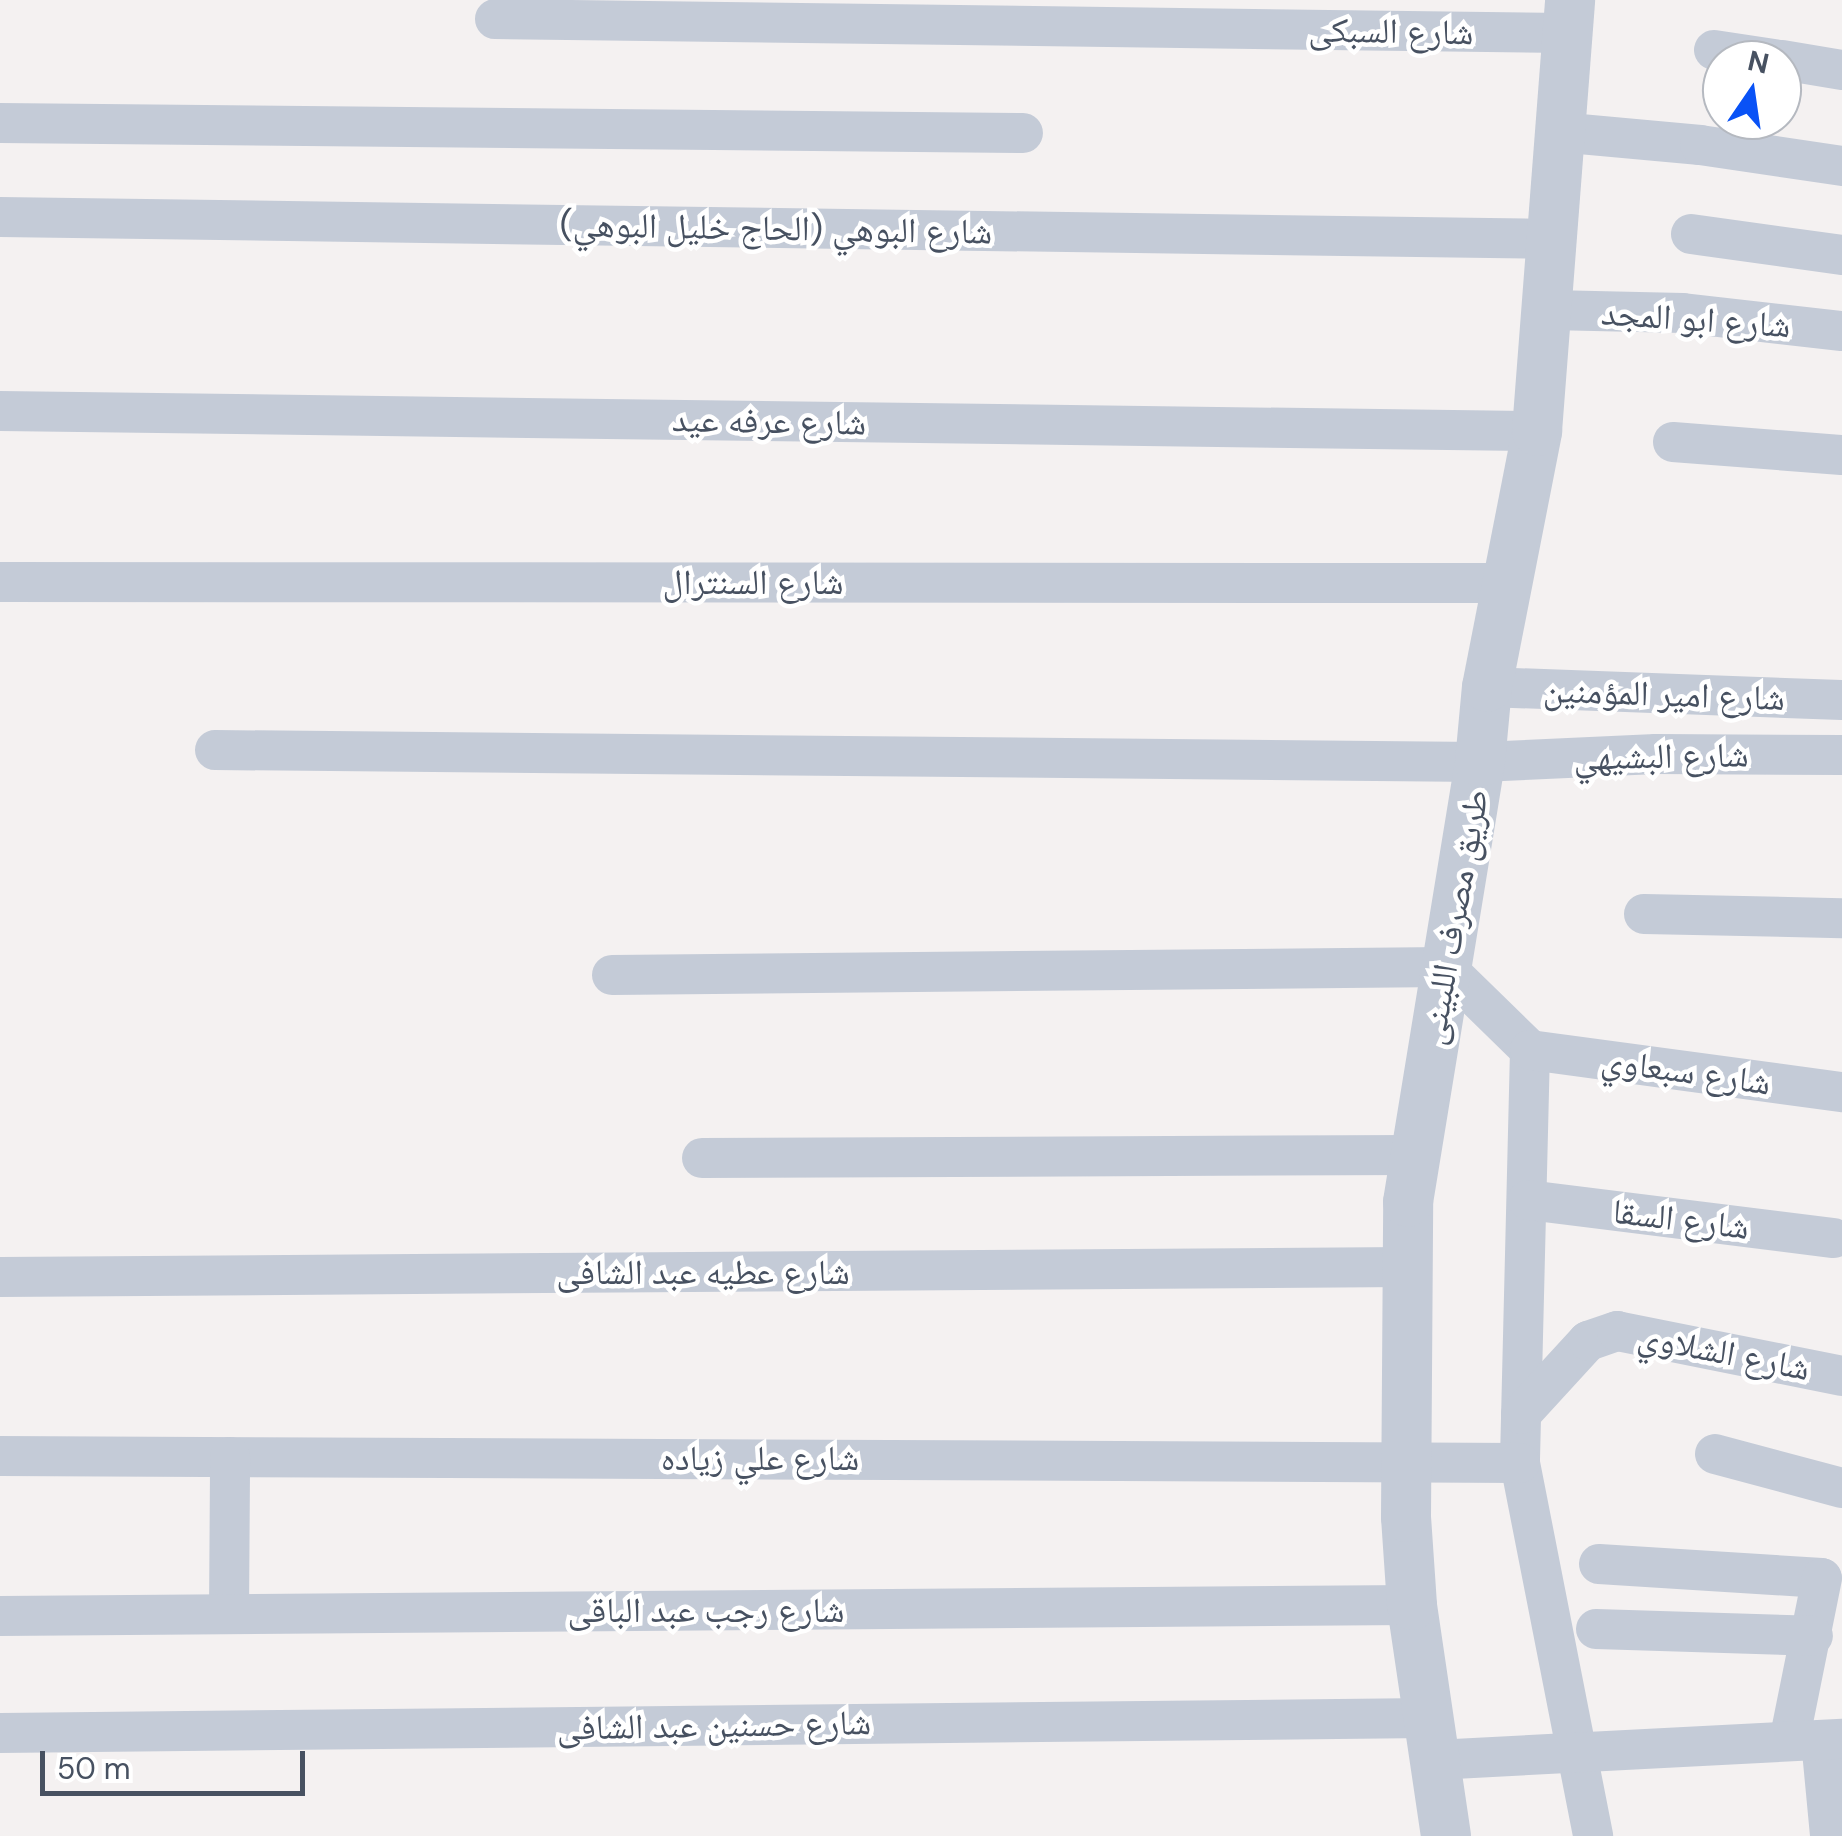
<!DOCTYPE html>
<html>
<head>
<meta charset="utf-8">
<style>
  body { margin:0 }
  #map { position:relative; width:1842px; height:1836px; overflow:hidden; background:#f4f1f1; font-family:"DM Sans","Noto Naskh Arabic",sans-serif }
  div>[style] { position:absolute }
  .minor>* { height:40px; margin:-20px; padding:0 20px; transform-origin:20px; border-radius:20px; background:#c4cbd7 }
  .tertiary>* { height:50px; margin:-25px; padding:0 25px; transform-origin:25px; border-radius:25px; background:#c4cbd7 }
  span { translate:-50% -50%; white-space:nowrap; text-align:center; line-height:1.15; -webkit-text-stroke:9px #fff; paint-order:stroke }
  .street-label { font-size:35px; color:#475161 }
  .north { position:absolute; left:1702px; top:40px; width:100px; height:100px; box-sizing:border-box; background:#fff; border:2px solid #b5b9c0; border-radius:50%; rotate:13deg; font-size:28px; font-weight:700; line-height:40px; text-align:center; color:#475161 }
  .north::after { content:''; display:block; margin:auto; width:35px; height:45px; background:#0952f6; clip-path:polygon(50% 0,100% 100%,50% 72%,0 100%) }
  .scale { position:absolute; left:40px; top:1751px; width:265px; height:45px; box-sizing:border-box; border:5px solid #475161; border-top:0; padding-left:12px; font-size:30px; line-height:35px; white-space:nowrap; color:#475161; -webkit-text-stroke:8px #fff; paint-order:stroke }
</style>
</head>
<body>
<div id="map">
  <div class="minor">
    <div style="left:495px;top:19px;width:1071px;rotate:0.75deg"></div>
    <div style="left:1714px;top:50px;width:66px;rotate:8.7deg"></div>
    <div style="left:1782px;top:60px;width:61px;rotate:9.5deg"></div>
    <div style="left:0;top:123px;width:1023px;rotate:0.56deg"></div>
    <div style="left:1558px;top:132px;width:143px;rotate:5.2deg"></div>
    <div style="left:1700px;top:145px;width:144px;rotate:8.4deg"></div>
    <div style="left:0;top:217px;width:1553px;rotate:0.81deg"></div>
    <div style="left:1691px;top:234px;width:152px;rotate:7.9deg"></div>
    <div style="left:1550px;top:310px;width:133px;rotate:1.3deg"></div>
    <div style="left:1683px;top:313px;width:160px;rotate:6.5deg"></div>
    <div style="left:0;top:411px;width:1537px;rotate:0.75deg"></div>
    <div style="left:1673px;top:442px;width:169px;rotate:4.4deg"></div>
    <div style="left:0;top:582px;width:1505px;rotate:0.04deg"></div>
    <div style="left:1487px;top:687px;width:355px;rotate:2.1deg"></div>
    <div style="left:215px;top:750px;width:1265px;rotate:0.54deg"></div>
    <div style="left:1480px;top:762px;width:176px;rotate:-2.6deg"></div>
    <div style="left:1656px;top:754px;width:186px;rotate:0.3deg"></div>
    <div style="left:1644px;top:914px;width:198px;rotate:1.2deg"></div>
    <div style="left:612px;top:975px;width:833px;rotate:-0.55deg"></div>
    <div style="left:1445px;top:967px;width:119px;rotate:44.3deg"></div>
    <div style="left:1530px;top:1050px;width:413px;rotate:91.4deg"></div>
    <div style="left:1520px;top:1463px;width:380px;rotate:78.9deg"></div>
    <div style="left:1530px;top:1050px;width:315px;rotate:7.7deg"></div>
    <div style="left:702px;top:1158px;width:713px;rotate:-0.24deg"></div>
    <div style="left:1528px;top:1200px;width:308px;rotate:7.1deg"></div>
    <div style="left:0;top:1277px;width:1406px;rotate:-0.41deg"></div>
    <div style="left:1521px;top:1414px;width:99px;rotate:-47.5deg"></div>
    <div style="left:1588px;top:1341px;width:31px;rotate:-19deg"></div>
    <div style="left:1617px;top:1331px;width:229px;rotate:11.3deg"></div>
    <div style="left:1715px;top:1454px;width:131px;rotate:15deg"></div>
    <div style="left:0;top:1456px;width:1520px;rotate:0.26deg"></div>
    <div style="left:1599px;top:1564px;width:223px;rotate:3.6deg"></div>
    <div style="left:1822px;top:1578px;width:166px;rotate:101.4deg"></div>
    <div style="left:229px;top:1614px;width:157px;rotate:-89.6deg"></div>
    <div style="left:0;top:1616px;width:1412px;rotate:-0.45deg"></div>
    <div style="left:1596px;top:1629px;width:217px;rotate:1.8deg"></div>
    <div style="left:0;top:1733px;width:1428px;rotate:-0.6deg"></div>
    <div style="left:1821px;top:1740px;width:96px;rotate:84.6deg"></div>
    <div style="left:1435px;top:1760px;width:408px;rotate:-3deg"></div>
  </div>
  <div class="tertiary">
    <div style="left:1446px;top:1836px;width:233px;rotate:-98.4deg"></div>
    <div style="left:1412px;top:1605px;width:88px;rotate:-93.9deg"></div>
    <div style="left:1406px;top:1517px;width:315px;rotate:-89.6deg"></div>
    <div style="left:1408px;top:1202px;width:446px;rotate:-80.7deg"></div>
    <div style="left:1480px;top:762px;width:75px;rotate:-84.7deg"></div>
    <div style="left:1487px;top:687px;width:261px;rotate:-78.9deg"></div>
    <div style="left:1537px;top:431px;width:432px;rotate:-85.6deg"></div>
  </div>
  <div class="street-label">
    <span style="left:1391px;top:31px;rotate:1deg">شارع السبكى</span>
    <span style="left:776px;top:228px;rotate:1deg">شارع البوهي (الحاج خليل البوهي)</span>
    <span style="left:1696px;top:319px;rotate:4deg">شارع ابو المجد</span>
    <span style="left:769px;top:421px;rotate:1deg">شارع عرفه عيد</span>
    <span style="left:753px;top:582px">شارع السنترال</span>
    <span style="left:1664px;top:694px;rotate:2deg">شارع امير المؤمنين</span>
    <span style="left:1661px;top:756px;rotate:-1deg">شارع البشيهي</span>
    <span style="left:1454px;top:917px;rotate:-80deg">طريق مصرف اللبينى</span>
    <span style="left:1686px;top:1071px;rotate:8deg">شارع سبعاوي</span>
    <span style="left:1681px;top:1219px;rotate:7deg">شارع السقا</span>
    <span style="left:703px;top:1272px">شارع عطيه عبد الشافى</span>
    <span style="left:1724px;top:1352px;rotate:11deg">شارع الشلاوي</span>
    <span style="left:760px;top:1458px">شارع علي زياده</span>
    <span style="left:706px;top:1610px">شارع رجب عبد الباقى</span>
    <span style="left:714px;top:1725px;rotate:-1deg">شارع حسنين عبد الشافى</span>
  </div>
  <div class="north">N</div>
  <div class="scale">50 m</div>
</div>
</body>
</html>
